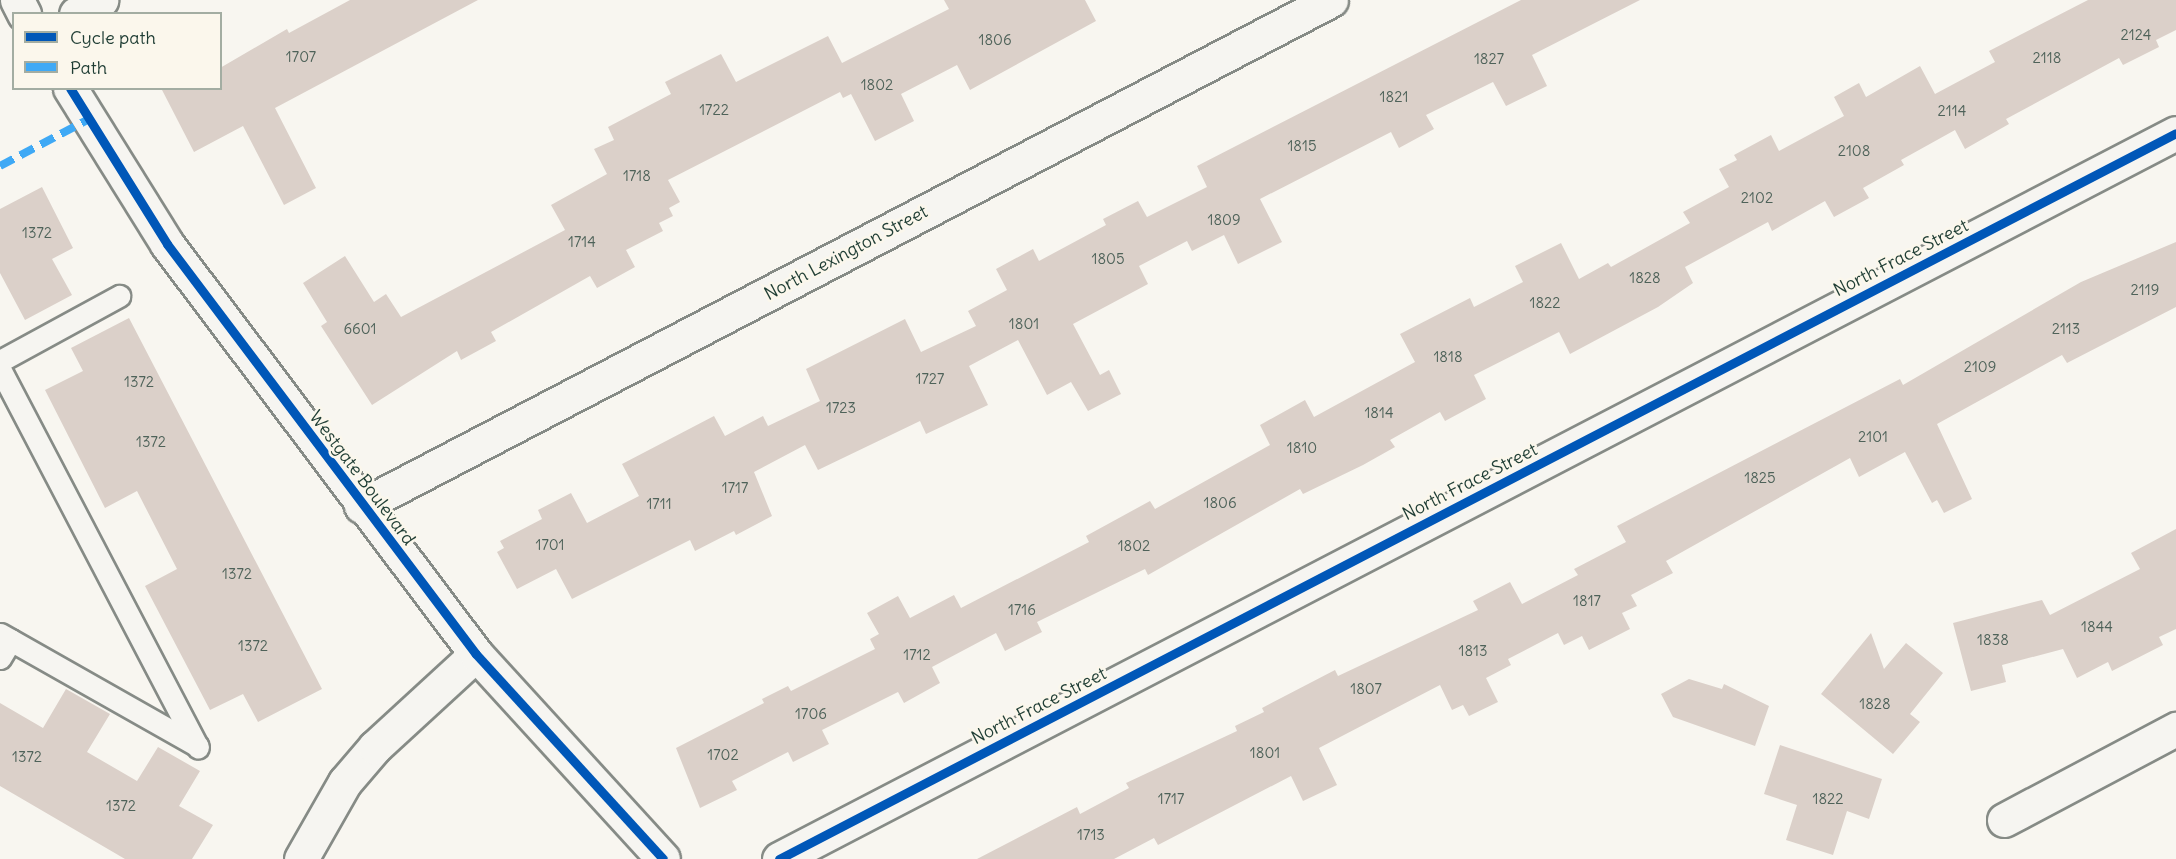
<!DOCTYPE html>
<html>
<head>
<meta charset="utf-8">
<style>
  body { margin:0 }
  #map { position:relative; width:2176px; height:859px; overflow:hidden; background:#f8f6f0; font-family:Delius,sans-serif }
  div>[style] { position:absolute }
  .building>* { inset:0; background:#dbd0c9 }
  .roads { filter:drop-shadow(2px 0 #868b86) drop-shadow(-2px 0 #868b86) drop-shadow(0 2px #868b86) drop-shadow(0 -2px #868b86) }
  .service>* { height:21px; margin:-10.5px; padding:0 10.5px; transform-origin:10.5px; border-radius:10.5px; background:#f6f5f1 }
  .minor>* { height:33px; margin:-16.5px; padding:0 16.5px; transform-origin:16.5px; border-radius:16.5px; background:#f6f5f1 }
  .tertiary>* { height:33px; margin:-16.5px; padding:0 16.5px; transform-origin:16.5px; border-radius:16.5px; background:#f6f5f1 }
  .quiet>* { height:8px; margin-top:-4px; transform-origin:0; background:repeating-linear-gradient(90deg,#3fa9f5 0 15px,transparent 0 23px) }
  .cycleway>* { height:9px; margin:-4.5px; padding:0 4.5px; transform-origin:4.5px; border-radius:4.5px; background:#0057b8 }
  span { translate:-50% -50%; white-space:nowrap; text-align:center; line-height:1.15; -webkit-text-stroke:5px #fbf7ec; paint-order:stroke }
  .number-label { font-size:15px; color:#4e6259 }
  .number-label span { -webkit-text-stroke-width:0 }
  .street-label { font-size:18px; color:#1f3d34 }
  .legend { position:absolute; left:12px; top:12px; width:210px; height:78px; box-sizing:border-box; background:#fbf7ec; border:2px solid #a3ada2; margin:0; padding:8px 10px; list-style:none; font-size:18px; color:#1f3d34 }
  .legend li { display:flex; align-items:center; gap:12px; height:30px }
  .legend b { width:30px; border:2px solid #a3ada2 }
</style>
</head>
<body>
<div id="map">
  <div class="building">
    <div style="clip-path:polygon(350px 0,478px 0,275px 108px,316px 188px,284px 205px,243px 126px,194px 152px,161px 88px,220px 88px,220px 68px,287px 29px,289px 33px)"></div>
    <div style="clip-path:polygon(944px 0,1085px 0,1096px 21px,970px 90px,957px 65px,901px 94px,914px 121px,875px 141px,851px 94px,843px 98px,840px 92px,668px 180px,680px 202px,669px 208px,673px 216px,659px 223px,663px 231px,626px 250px,635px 267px,597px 288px,590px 276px,491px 332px,496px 341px,461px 360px,457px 351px,372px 405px,321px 326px,327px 322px,303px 283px,345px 256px,374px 302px,386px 294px,401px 317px,565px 230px,551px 205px,607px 174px,594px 149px,614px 140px,608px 127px,671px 94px,665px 82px,721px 54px,736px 82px,828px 36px,842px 63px,949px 9px)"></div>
    <div style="clip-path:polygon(1521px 0,1640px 0,1532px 55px,1547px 86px,1506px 106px,1493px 82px,1426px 115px,1434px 129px,1399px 148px,1391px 132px,1260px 199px,1282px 242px,1238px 264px,1224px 235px,1192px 251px,1187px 241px,1139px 266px,1148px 284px,1073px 324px,1100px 375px,1109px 370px,1121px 394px,1088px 411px,1071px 382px,1047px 395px,1018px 340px,969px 366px,988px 405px,926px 434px,920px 421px,818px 470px,805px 445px,754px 472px,772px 516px,736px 535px,734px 531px,695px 551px,690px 540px,572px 599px,556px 569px,517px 589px,497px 552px,504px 548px,500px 541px,542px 519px,538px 510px,571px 493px,587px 523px,639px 496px,622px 464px,714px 416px,725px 436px,763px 416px,768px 426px,820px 401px,806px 369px,905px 319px,921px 352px,976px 326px,968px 311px,1007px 290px,996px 269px,1033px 249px,1039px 261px,1106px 225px,1103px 219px,1138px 201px,1147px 217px,1207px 187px,1197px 166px)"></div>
    <div style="clip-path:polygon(2088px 0,2176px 0,2176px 30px,2156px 40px,2159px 47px,2123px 65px,2119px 58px,2006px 119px,2009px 124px,1965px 149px,1955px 130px,1901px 160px,1904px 165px,1863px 188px,1869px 198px,1834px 217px,1825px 201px,1772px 231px,1768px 222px,1685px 267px,1693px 283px,1658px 307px,1570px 354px,1559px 332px,1474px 375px,1486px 399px,1445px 421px,1440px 412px,1390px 440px,1395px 447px,1363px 465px,1303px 494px,1300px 489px,1148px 575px,1145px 569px,1037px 622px,1042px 632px,1005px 651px,996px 633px,932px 667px,940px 683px,904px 703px,898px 692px,822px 730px,829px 744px,793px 762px,788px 752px,732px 781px,737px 790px,700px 808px,676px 748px,764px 703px,762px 699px,788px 686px,791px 691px,875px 649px,870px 639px,879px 634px,867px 613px,898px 596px,910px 618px,954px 595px,961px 608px,1089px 542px,1086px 536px,1150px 501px,1155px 509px,1270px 445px,1260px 425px,1305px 400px,1314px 417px,1415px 362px,1400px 334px,1470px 298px,1474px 307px,1523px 282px,1515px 266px,1561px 243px,1579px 279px,1608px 263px,1611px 267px,1690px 223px,1683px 212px,1729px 187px,1719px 169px,1737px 160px,1734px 155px,1771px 135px,1779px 151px,1844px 116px,1834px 97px,1859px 83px,1866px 97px,1920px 66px,1935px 94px,1995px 62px,1989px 51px)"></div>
    <div style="clip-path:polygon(42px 187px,73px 248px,52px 259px,72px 295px,25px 320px,0 273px,0 209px)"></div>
    <div style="clip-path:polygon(2176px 242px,2176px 307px,2067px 363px,2062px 355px,1937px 424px,1972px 499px,1944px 513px,1937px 500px,1932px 503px,1905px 452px,1859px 477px,1850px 458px,1666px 561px,1673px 573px,1631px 595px,1637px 606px,1622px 613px,1630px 629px,1589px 650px,1582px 636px,1564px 645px,1558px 633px,1508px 659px,1511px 665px,1486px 678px,1498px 702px,1469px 716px,1463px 705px,1452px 710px,1440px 685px,1319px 748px,1337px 785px,1303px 801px,1291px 776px,1158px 845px,1154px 838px,1114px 859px,977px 859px,1077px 807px,1080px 814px,1129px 788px,1126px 783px,1237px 731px,1235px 726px,1264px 712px,1262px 708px,1335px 670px,1338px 676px,1478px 610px,1473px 601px,1510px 582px,1522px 604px,1578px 575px,1574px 569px,1626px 542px,1617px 526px,1900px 379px,1903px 385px,2081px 282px)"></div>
    <div style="clip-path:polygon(129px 318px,322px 689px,258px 722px,243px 694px,210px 710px,145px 586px,177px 569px,137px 491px,105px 508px,45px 390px,83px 371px,71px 348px)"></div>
    <div style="clip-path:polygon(2176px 529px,2176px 629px,2159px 637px,2163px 645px,2112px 671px,2108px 662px,2077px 678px,2063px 649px,2002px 665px,2006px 682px,1971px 691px,1953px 623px,2042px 600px,2050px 615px,2140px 569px,2131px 553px)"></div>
    <div style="clip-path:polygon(1871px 633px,1884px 669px,1906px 643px,1943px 673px,1910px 714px,1920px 722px,1893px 754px,1821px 694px)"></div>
    <div style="clip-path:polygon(1689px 679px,1722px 689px,1724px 684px,1769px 706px,1755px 746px,1673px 717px,1661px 694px)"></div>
    <div style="clip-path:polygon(66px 689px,110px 714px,87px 752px,137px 781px,158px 747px,200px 771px,179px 806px,213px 825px,192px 859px,125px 859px,0 786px,0 703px,43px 728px)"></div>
    <div style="clip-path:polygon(1780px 745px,1882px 779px,1869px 819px,1847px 811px,1833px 855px,1786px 840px,1797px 805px,1764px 794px)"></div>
  </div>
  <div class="roads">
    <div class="service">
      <div style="left:0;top:361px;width:136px;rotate:-28.6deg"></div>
      <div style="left:0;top:369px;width:427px;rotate:62.4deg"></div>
      <div style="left:0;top:634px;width:227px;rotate:29.5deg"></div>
      <div style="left:0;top:658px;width:21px;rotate:-59deg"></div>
    </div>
    <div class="minor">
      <div style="left:76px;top:14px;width:29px;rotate:-29deg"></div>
      <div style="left:361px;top:506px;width:1094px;rotate:-27.55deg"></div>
      <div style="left:2004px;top:820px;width:195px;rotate:-27.9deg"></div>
      <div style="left:301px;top:859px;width:89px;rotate:-60.3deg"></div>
      <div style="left:345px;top:782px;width:46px;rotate:-49.4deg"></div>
      <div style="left:375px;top:747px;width:137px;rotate:-42.6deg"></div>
      <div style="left:779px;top:859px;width:1574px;rotate:-27.46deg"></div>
    </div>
    <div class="tertiary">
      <div style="left:17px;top:0;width:16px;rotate:63deg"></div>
      <div style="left:70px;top:88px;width:184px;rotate:58.1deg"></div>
      <div style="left:167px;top:244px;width:513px;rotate:53deg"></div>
      <div style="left:476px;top:654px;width:277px;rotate:47.6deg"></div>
    </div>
  </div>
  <div class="quiet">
    <div style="left:0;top:166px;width:101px;rotate:-27.8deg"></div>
  </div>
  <div class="cycleway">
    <div style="left:70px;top:88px;width:184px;rotate:58.1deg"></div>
    <div style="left:167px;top:244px;width:513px;rotate:53deg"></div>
    <div style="left:476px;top:654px;width:277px;rotate:47.6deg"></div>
    <div style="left:779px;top:859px;width:1574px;rotate:-27.46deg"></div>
  </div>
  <div class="number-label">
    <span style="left:2136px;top:35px">2124</span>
    <span style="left:995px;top:40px">1806</span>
    <span style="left:301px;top:57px">1707</span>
    <span style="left:2047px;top:58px">2118</span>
    <span style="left:1489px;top:59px">1827</span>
    <span style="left:877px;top:85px">1802</span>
    <span style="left:1394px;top:97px">1821</span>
    <span style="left:714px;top:110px">1722</span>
    <span style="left:1952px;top:111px">2114</span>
    <span style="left:1302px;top:146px">1815</span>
    <span style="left:1854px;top:151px">2108</span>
    <span style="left:637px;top:176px">1718</span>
    <span style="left:1757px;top:198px">2102</span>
    <span style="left:1224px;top:220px">1809</span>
    <span style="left:37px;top:233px">1372</span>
    <span style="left:582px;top:242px">1714</span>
    <span style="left:1108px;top:259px">1805</span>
    <span style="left:1645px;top:278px">1828</span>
    <span style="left:2145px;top:290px">2119</span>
    <span style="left:1545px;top:303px">1822</span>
    <span style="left:1024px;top:324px">1801</span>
    <span style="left:360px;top:329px">6601</span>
    <span style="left:2066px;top:329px">2113</span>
    <span style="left:1448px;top:357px">1818</span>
    <span style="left:1980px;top:367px">2109</span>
    <span style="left:930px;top:379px">1727</span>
    <span style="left:139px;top:382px">1372</span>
    <span style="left:841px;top:408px">1723</span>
    <span style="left:1379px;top:413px">1814</span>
    <span style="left:1873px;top:437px">2101</span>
    <span style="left:151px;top:442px">1372</span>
    <span style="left:1302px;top:448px">1810</span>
    <span style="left:1760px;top:478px">1825</span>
    <span style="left:735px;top:488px">1717</span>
    <span style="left:1220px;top:503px">1806</span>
    <span style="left:659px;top:504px">1711</span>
    <span style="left:550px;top:545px">1701</span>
    <span style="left:1134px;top:546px">1802</span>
    <span style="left:237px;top:574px">1372</span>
    <span style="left:1587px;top:601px">1817</span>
    <span style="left:1022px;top:610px">1716</span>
    <span style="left:2097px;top:627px">1844</span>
    <span style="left:1993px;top:640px">1838</span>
    <span style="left:253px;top:646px">1372</span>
    <span style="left:1473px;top:651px">1813</span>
    <span style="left:917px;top:655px">1712</span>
    <span style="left:1366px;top:689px">1807</span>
    <span style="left:1875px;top:704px">1828</span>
    <span style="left:811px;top:714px">1706</span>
    <span style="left:1265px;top:753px">1801</span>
    <span style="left:723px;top:755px">1702</span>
    <span style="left:27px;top:757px">1372</span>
    <span style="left:1171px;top:799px">1717</span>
    <span style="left:1828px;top:799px">1822</span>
    <span style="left:121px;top:806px">1372</span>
    <span style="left:1091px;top:835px">1713</span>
  </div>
  <div class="street-label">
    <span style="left:846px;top:253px;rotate:-28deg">North Lexington Street</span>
    <span style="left:1901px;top:258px;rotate:-27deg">North Frace Street</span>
    <span style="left:362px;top:478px;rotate:53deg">Westgate Boulevard</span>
    <span style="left:1470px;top:482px;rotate:-27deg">North Frace Street</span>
    <span style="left:1039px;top:706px;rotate:-27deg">North Frace Street</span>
  </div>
  <ul class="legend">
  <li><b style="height:8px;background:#0057b8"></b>Cycle path</li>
  <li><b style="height:8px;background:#3fa9f5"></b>Path</li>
  </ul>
</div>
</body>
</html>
